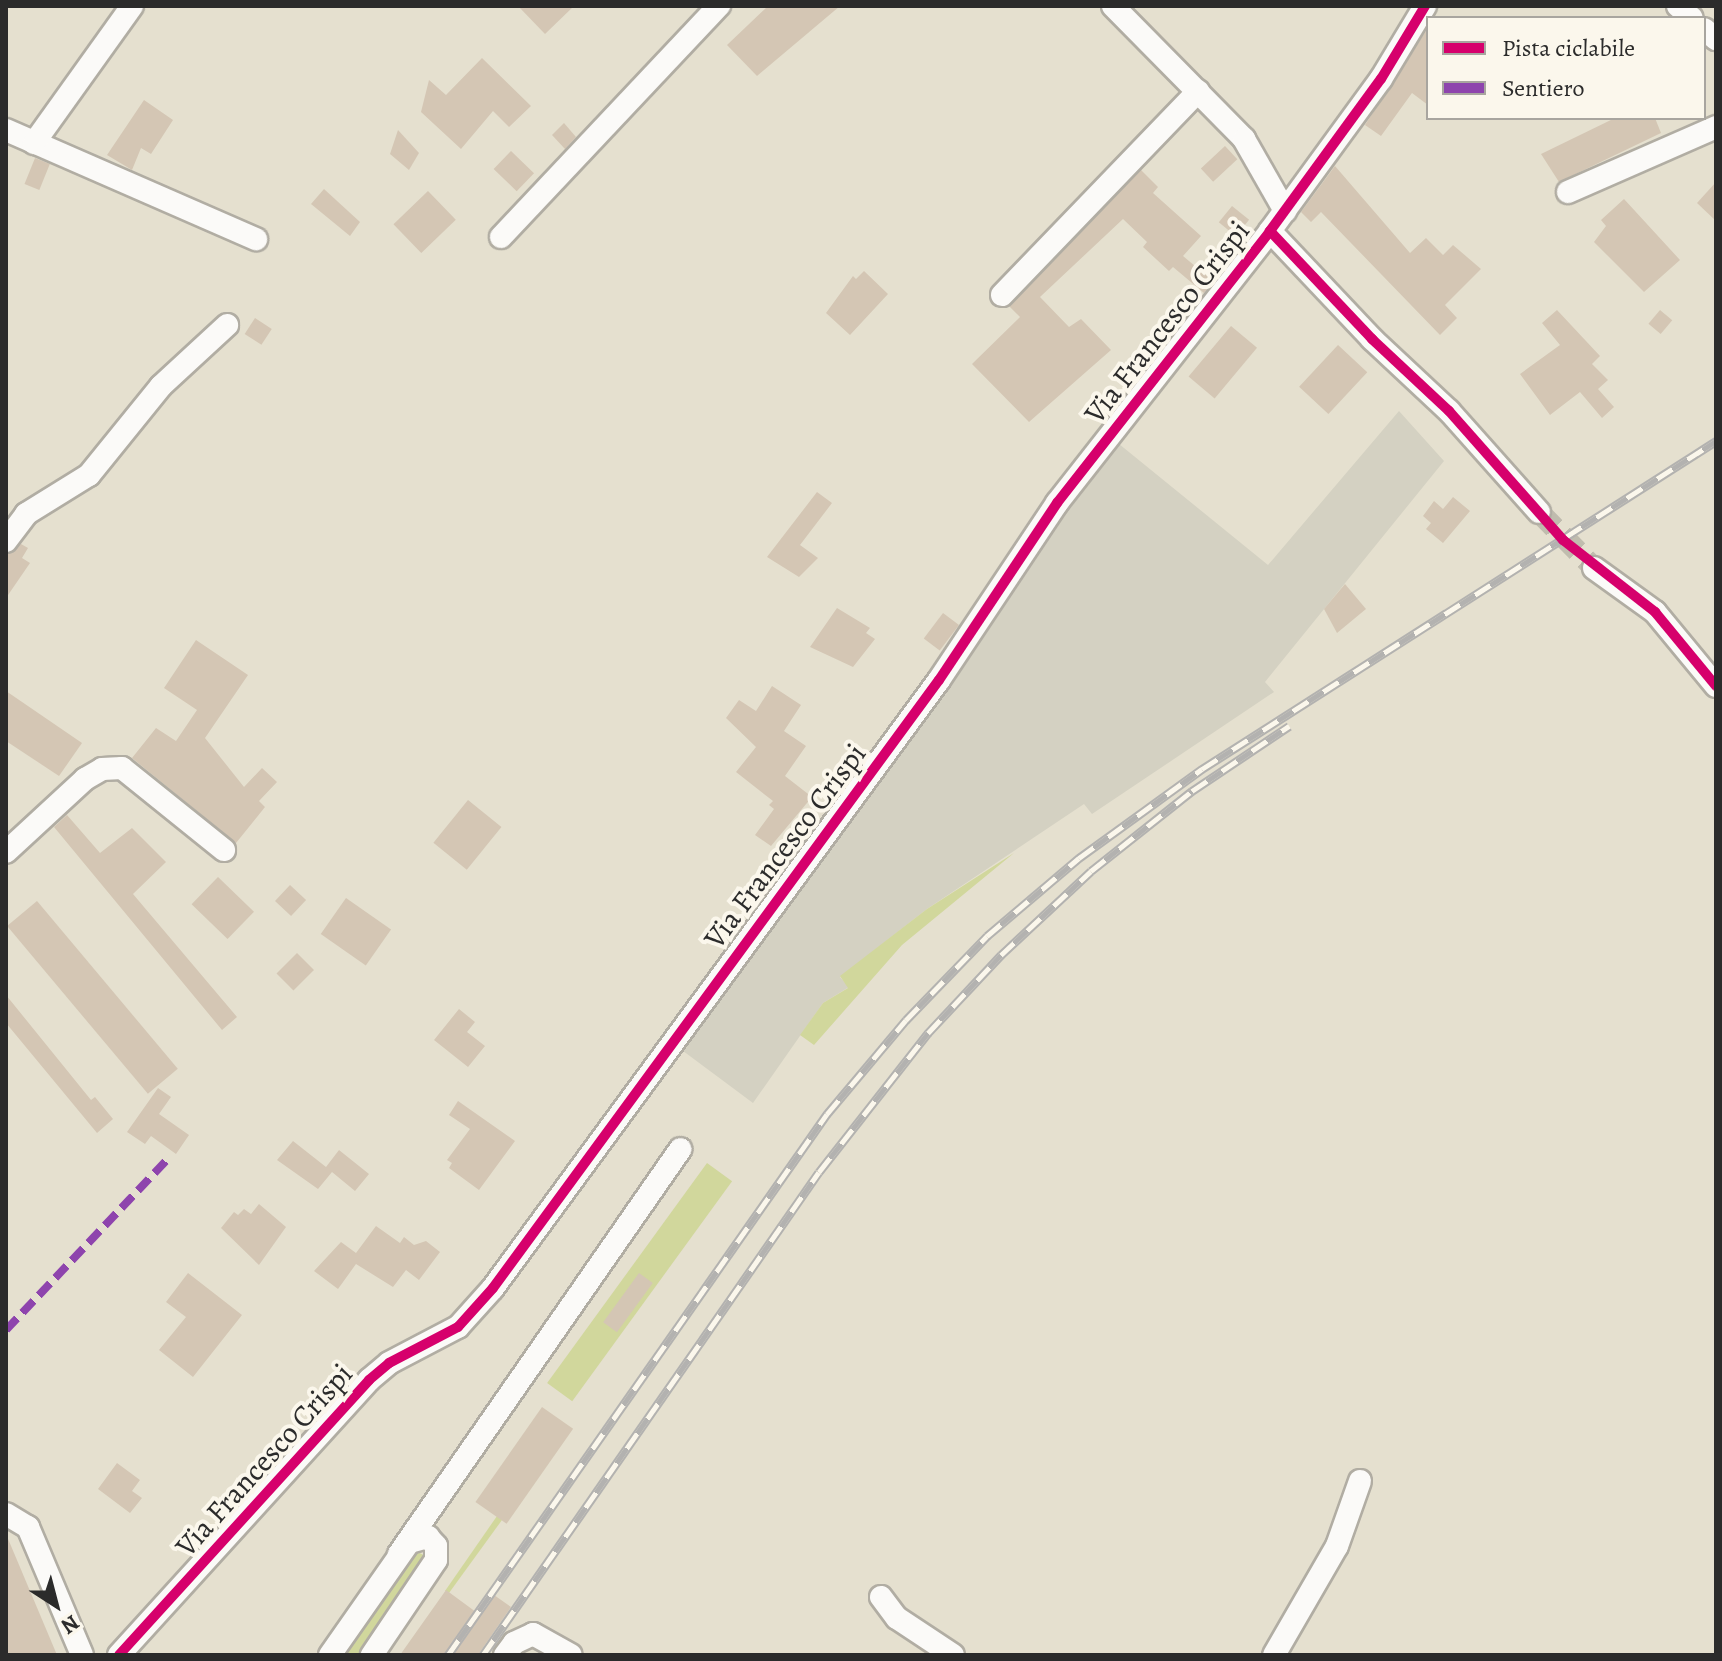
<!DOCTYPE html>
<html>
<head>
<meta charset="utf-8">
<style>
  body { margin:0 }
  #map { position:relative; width:1722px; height:1661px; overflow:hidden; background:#e5e0cf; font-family:Alegreya,serif }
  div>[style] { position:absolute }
  .industrial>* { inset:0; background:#d4d1c2 }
  .green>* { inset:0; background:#d1d79c; transform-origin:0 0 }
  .building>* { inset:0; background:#d4c6b4; transform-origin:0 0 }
  .minor-tunnel>* { height:22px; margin-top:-11px; transform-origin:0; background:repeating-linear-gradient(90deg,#c0bcae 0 22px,transparent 0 33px) }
  .roads { filter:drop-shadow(2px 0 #b1ada3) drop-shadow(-2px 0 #b1ada3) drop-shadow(0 2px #b1ada3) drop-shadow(0 -2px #b1ada3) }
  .minor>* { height:22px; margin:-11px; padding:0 11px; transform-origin:11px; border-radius:11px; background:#fbfaf8 }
  .rail>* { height:9px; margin-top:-4.5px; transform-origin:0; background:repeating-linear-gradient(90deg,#fbf7ec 0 18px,#b3b2b0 0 36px); box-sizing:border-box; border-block:2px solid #b3b2b0 }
  .quiet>* { height:8px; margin-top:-4px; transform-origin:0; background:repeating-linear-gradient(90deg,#8e44ad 0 16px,transparent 0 24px) }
  .cycleway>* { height:10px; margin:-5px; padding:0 5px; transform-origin:5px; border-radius:5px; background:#d6006c }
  span { translate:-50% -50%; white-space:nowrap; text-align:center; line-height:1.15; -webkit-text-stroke:8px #fbf7ec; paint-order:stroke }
  .street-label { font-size:30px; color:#2b2b2b }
  .frame { position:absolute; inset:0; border:8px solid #2b2b2b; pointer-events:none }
  .legend { position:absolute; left:1426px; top:16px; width:280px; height:104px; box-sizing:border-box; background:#fbf7ec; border:2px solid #a8a59f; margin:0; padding:10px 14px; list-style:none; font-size:24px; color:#2b2b2b }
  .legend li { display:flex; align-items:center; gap:16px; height:40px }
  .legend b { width:40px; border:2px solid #a8a59f }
  .north { position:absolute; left:16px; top:1565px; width:80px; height:80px; -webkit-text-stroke:6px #fbf7ec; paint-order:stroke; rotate:144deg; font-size:22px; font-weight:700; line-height:32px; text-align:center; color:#2b2b2b }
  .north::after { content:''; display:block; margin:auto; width:28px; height:36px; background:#2b2b2b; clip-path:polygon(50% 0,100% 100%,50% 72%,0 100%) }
</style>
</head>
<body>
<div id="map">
  <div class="industrial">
    <div style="clip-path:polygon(1399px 411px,1444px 461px,1265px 682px,1274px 692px,1092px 814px,1084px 804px,927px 909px,840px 977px,849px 987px,823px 1003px,753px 1103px,671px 1042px,1108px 435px,1268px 565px)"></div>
  </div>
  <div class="green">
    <div style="clip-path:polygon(1014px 853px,902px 945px,814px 1045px,800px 1035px,823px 1003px,848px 988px,840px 976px,927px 909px)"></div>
    <div style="left:707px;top:1163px;width:31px;height:272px;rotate:36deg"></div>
    <div style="clip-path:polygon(497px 1516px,502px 1520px,449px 1593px,445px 1591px)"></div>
    <div style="clip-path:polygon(418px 1552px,427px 1557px,364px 1655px,345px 1655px)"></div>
  </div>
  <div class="building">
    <div style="clip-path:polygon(518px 6px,574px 6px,545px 34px)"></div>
    <div style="clip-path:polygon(768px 6px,840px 6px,757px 76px,727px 45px)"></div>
    <div style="clip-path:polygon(1428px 28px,1428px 105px,1412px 93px,1381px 136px,1365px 125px)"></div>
    <div style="clip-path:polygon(482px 58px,531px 106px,509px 127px,493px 111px,461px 149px,421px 112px,429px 80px,446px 95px)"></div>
    <div style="clip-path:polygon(144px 100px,173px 120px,151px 154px,141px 148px,132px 170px,107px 155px)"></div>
    <div style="clip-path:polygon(1615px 118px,1655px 118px,1661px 133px,1559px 182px,1541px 154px)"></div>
    <div style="clip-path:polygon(564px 123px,576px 137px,565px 149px,552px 135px)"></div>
    <div style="clip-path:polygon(398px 130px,419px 153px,409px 170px,390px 154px)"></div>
    <div style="left:1225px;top:146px;width:18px;height:33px;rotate:47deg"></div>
    <div style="left:511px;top:151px;width:32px;height:25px;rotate:44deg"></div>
    <div style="left:35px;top:158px;width:16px;height:28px;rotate:22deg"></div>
    <div style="clip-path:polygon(1335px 166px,1410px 253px,1426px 238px,1443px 255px,1453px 245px,1481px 269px,1445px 305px,1457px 318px,1440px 335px,1321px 212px,1311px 222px,1301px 212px)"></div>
    <div style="clip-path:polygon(1141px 170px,1158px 187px,1153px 193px,1201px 236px,1183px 256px,1213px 281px,1204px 293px,1173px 267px,1169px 271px,1143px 247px,1147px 242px,1123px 219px,1040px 297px,1069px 327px,1081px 319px,1111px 350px,1029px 422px,972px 364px,1020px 317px,1009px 306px)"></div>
    <div style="clip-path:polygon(1716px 182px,1716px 221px,1697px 203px)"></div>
    <div style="clip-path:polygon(324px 189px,360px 222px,350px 236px,311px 204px)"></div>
    <div style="left:428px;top:191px;width:40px;height:48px;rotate:46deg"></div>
    <div style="clip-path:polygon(1624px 199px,1680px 260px,1644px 292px,1594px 242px,1606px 226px,1601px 220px)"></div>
    <div style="left:1232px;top:206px;width:22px;height:21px;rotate:39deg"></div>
    <div style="clip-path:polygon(864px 271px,888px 294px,850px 335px,826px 313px,853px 276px,856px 279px)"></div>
    <div style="clip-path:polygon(1557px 310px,1600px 356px,1592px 364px,1608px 380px,1598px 389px,1614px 407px,1602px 418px,1580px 392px,1550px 415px,1520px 374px,1560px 345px,1542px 323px)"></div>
    <div style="left:1660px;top:310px;width:16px;height:18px;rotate:40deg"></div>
    <div style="left:255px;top:318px;width:20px;height:19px;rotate:33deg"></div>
    <div style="left:1231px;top:326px;width:34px;height:66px;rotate:40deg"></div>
    <div style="left:1338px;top:345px;width:40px;height:57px;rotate:43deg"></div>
    <div style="clip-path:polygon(817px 492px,832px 503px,800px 545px,818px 558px,799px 577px,767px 557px)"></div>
    <div style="clip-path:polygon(1453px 497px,1470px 511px,1443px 543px,1426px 529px,1431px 523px,1423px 516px,1434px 501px,1443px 509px)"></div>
    <div style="clip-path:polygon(21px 544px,28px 548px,22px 558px,30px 563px,6px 598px,6px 555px)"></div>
    <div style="clip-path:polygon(1345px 584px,1366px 609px,1337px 633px,1324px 609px)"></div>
    <div style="clip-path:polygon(837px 608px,870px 628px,866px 633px,875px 639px,853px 667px,810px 647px)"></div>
    <div style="left:943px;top:613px;width:20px;height:32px;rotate:37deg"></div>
    <div style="clip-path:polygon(196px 640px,248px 675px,205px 738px,244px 787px,262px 768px,277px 782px,259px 801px,265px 807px,236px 843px,132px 758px,156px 728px,176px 741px,197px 710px,164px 688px)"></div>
    <div style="clip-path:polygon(772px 686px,801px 705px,784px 731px,806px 746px,785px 776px,812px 797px,771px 846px,755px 835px,774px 809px,769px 805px,773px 801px,736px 772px,756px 747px,726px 718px,739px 700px,756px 711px)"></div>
    <div style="clip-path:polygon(6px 691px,82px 743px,59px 776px,6px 741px)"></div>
    <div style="left:468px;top:800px;width:43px;height:55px;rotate:39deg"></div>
    <div style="clip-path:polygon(67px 815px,100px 853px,132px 828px,166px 862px,133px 894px,237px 1017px,222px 1030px,54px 827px)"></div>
    <div style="left:218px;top:877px;width:50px;height:38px;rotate:44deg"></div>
    <div style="left:290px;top:885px;width:22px;height:22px;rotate:43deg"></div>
    <div style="left:346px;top:898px;width:55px;height:44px;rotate:35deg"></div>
    <div style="left:37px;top:901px;width:219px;height:39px;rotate:50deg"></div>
    <div style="left:297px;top:953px;width:24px;height:29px;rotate:45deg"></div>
    <div style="clip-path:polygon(6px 995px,91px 1100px,95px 1097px,113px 1119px,97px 1133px,6px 1023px)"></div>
    <div style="clip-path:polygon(459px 1009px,475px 1022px,467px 1032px,485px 1046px,468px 1067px,434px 1040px)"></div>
    <div style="clip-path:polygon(158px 1088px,171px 1097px,159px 1114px,189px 1135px,176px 1154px,151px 1136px,145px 1144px,127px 1132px)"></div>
    <div style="clip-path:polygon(458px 1101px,515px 1141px,479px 1190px,449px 1168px,452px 1163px,447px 1160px,470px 1129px,449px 1115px)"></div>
    <div style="clip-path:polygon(293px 1141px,326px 1167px,339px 1150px,369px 1174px,355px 1191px,332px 1172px,318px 1189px,277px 1160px)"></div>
    <div style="clip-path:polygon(259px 1204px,286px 1227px,259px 1265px,221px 1228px,234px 1212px,238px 1215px,244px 1209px,251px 1214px)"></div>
    <div style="clip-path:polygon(376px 1226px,400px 1243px,404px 1237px,414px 1245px,426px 1241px,440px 1252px,419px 1280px,406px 1270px,393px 1287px,356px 1264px,338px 1289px,314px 1271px,341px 1242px,356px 1253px)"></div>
    <div style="clip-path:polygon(188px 1273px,242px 1315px,193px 1377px,159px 1350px,186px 1317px,166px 1302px)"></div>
    <div style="left:639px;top:1273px;width:17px;height:61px;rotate:36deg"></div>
    <div style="left:542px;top:1407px;width:38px;height:116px;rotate:35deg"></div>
    <div style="clip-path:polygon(117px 1463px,140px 1480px,132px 1491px,142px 1498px,130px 1513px,98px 1489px)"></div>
    <div style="clip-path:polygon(6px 1534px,57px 1655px,9px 1655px,6px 1649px)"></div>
    <div style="clip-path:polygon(446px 1590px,480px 1615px,494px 1595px,511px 1607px,478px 1655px,400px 1655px)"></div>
  </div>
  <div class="minor-tunnel">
    <div style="left:1539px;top:512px;width:78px;rotate:45.5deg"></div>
  </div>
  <div class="roads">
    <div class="minor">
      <div style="left:1113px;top:6px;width:187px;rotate:45.4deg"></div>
      <div style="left:1244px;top:139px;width:83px;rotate:60.3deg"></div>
      <div style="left:1678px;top:6px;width:18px;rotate:41deg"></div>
      <div style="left:1704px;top:29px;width:16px;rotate:40deg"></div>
      <div style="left:6px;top:130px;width:273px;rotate:23.6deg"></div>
      <div style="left:34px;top:143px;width:168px;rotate:-54.4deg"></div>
      <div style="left:1568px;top:192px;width:162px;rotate:-23.7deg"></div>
      <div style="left:1270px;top:231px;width:149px;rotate:46.6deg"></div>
      <div style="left:1372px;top:339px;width:105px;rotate:43.1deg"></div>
      <div style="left:1449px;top:411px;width:135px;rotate:48.3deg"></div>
      <div style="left:501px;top:237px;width:318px;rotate:-46.7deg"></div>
      <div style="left:1002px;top:295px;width:283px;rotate:-46.1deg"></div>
      <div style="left:6px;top:541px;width:34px;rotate:-53deg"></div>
      <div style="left:26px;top:514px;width:74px;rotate:-31.8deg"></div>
      <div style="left:89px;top:475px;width:114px;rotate:-51deg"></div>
      <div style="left:161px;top:386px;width:90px;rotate:-42.7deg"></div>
      <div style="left:1594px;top:568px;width:75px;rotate:35.8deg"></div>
      <div style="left:1655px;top:612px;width:96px;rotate:50.5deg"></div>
      <div style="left:6px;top:852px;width:108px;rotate:-42.7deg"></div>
      <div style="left:85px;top:779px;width:20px;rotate:-30deg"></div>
      <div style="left:102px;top:769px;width:20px;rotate:-3deg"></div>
      <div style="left:122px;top:768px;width:131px;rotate:38.8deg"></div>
      <div style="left:6px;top:1514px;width:26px;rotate:31deg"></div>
      <div style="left:28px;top:1527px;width:139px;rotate:67.1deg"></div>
      <div style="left:399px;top:1554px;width:493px;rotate:-55.2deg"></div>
      <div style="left:881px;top:1597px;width:26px;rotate:53deg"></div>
      <div style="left:897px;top:1618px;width:67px;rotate:33.5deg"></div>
      <div style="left:119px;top:1655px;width:372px;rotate:-47.7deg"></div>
      <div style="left:369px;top:1380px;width:26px;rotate:-40deg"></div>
      <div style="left:389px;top:1363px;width:78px;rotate:-27.6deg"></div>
      <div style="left:458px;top:1327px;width:52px;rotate:-48.1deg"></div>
      <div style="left:493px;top:1288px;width:754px;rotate:-53.74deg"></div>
      <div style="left:939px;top:680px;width:213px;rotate:-56.3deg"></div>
      <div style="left:1057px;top:503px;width:345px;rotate:-51.9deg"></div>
      <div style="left:1270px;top:231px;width:188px;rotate:-53.9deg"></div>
      <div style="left:1381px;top:79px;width:85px;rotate:-58.9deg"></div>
      <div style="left:330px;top:1655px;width:138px;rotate:-55deg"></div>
      <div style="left:409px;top:1542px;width:20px;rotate:-15deg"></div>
      <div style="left:428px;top:1537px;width:12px;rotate:48deg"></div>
      <div style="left:436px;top:1546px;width:14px;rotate:90deg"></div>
      <div style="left:436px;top:1560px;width:115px;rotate:124deg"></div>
      <div style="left:505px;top:1655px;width:15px;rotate:-53deg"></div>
      <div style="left:514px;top:1643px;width:21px;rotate:-25deg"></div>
      <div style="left:533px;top:1634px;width:43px;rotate:28.9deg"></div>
      <div style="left:1274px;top:1655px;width:126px;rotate:-60deg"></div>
      <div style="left:1337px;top:1546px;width:69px;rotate:-70.5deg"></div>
    </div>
  </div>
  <div class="rail">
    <div style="left:448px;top:1655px;width:661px;rotate:-54.99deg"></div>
    <div style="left:827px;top:1114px;width:123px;rotate:-50deg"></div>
    <div style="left:906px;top:1020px;width:117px;rotate:-46deg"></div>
    <div style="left:987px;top:936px;width:121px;rotate:-40.3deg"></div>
    <div style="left:1079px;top:858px;width:152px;rotate:-35.9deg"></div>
    <div style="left:1202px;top:769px;width:610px;rotate:-32.54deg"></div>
    <div style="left:483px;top:1655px;width:588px;rotate:-55.18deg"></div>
    <div style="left:819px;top:1172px;width:177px;rotate:-51.9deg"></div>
    <div style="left:928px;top:1033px;width:107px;rotate:-46.9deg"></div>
    <div style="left:1001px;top:955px;width:123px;rotate:-43deg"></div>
    <div style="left:1091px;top:871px;width:129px;rotate:-38.4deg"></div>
    <div style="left:1192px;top:791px;width:117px;rotate:-33.8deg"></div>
  </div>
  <div class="quiet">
    <div style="left:6px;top:1330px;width:234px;rotate:-46.6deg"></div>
  </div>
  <div class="cycleway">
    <div style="left:1270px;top:231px;width:149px;rotate:46.6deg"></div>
    <div style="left:1372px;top:339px;width:105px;rotate:43.1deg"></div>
    <div style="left:1449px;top:411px;width:172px;rotate:48.5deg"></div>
    <div style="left:1563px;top:540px;width:117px;rotate:38deg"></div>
    <div style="left:1655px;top:612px;width:96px;rotate:50.5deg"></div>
    <div style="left:119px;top:1655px;width:372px;rotate:-47.7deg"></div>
    <div style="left:369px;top:1380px;width:26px;rotate:-40deg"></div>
    <div style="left:389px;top:1363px;width:78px;rotate:-27.6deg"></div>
    <div style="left:458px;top:1327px;width:52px;rotate:-48.1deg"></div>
    <div style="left:493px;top:1288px;width:754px;rotate:-53.74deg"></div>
    <div style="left:939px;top:680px;width:213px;rotate:-56.3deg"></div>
    <div style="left:1057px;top:503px;width:345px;rotate:-51.9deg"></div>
    <div style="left:1270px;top:231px;width:188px;rotate:-53.9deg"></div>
    <div style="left:1381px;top:79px;width:85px;rotate:-58.9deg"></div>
  </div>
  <div class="street-label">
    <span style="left:1167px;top:322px;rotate:-52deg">Via Francesco Crispi</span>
    <span style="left:785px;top:846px;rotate:-53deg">Via Francesco Crispi</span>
    <span style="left:264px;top:1460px;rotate:-48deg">Via Francesco Crispi</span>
  </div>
  <div class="frame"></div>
  <ul class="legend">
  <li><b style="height:10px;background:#d6006c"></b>Pista ciclabile</li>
  <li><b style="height:10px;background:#8e44ad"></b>Sentiero</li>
  </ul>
  <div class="north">N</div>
</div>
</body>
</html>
